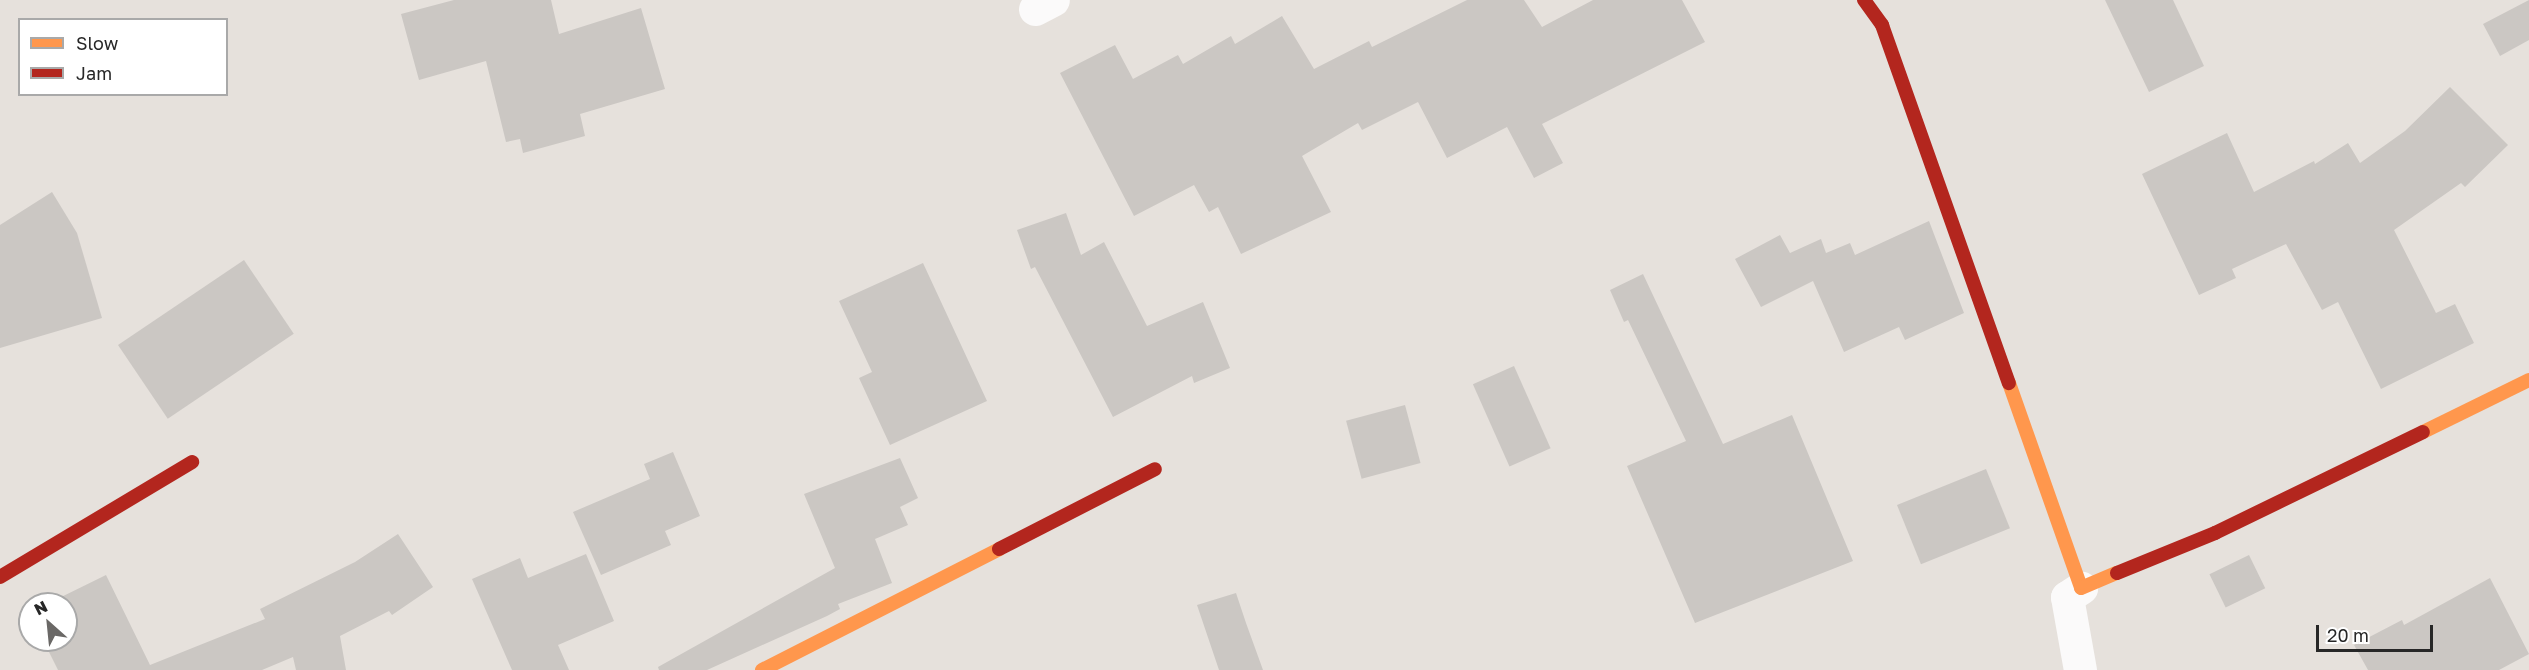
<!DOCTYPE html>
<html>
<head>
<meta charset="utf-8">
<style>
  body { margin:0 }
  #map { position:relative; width:2529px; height:670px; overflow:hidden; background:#e6e1dc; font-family:"Golos Text",sans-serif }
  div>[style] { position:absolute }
  .building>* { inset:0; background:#cbc7c3; transform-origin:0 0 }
  .street>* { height:33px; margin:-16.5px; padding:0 16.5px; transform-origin:16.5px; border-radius:16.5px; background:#fbfafa }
  .slow>* { height:14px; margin:-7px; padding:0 7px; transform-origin:7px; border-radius:7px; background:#ff974d }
  .jam>* { height:14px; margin:-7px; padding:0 7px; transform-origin:7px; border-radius:7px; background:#b3261e }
  span { translate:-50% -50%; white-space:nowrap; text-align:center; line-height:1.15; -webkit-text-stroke:4.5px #fff; paint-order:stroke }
  .legend { position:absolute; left:18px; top:18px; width:210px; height:78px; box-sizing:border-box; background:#fff; border:2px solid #a9a9a9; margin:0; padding:8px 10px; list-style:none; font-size:18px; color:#272727 }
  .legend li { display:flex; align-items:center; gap:12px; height:30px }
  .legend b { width:30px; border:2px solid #a9a9a9 }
  .north { position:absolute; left:18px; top:592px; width:60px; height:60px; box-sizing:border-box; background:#fff; border:2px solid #a9a9a9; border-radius:50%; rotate:333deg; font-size:16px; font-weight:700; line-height:24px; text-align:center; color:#272727 }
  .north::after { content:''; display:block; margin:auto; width:21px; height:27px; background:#6a6866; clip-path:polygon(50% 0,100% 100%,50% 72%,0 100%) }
  .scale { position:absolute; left:2316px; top:625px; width:117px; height:27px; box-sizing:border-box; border:3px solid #272727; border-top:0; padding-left:8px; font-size:18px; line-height:21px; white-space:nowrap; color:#272727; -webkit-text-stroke:4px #fff; paint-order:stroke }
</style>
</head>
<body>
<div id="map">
  <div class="building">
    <div style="clip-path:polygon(454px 0,551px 0,559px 34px,641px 8px,665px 89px,580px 114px,585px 136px,523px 153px,520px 139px,506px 142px,486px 61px,419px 80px,401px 14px)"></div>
    <div style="clip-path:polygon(1467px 0,1524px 0,1542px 27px,1593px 0,1682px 0,1705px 42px,1542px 124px,1563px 163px,1534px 178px,1507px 127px,1447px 158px,1418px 102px,1362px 130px,1358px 123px,1302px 156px,1331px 212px,1241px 254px,1218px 207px,1209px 212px,1194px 185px,1134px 216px,1060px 73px,1115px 45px,1133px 79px,1178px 55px,1183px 64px,1231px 36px,1235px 44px,1282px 16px,1314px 69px,1369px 41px,1372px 47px)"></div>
    <div style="clip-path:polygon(2105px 0,2173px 0,2204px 66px,2149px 92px)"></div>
    <div style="clip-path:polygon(2529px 0,2529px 40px,2500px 56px,2483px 24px)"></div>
    <div style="clip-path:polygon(2450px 87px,2508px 145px,2465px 187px,2461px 183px,2394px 230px,2436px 313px,2455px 304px,2474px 343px,2381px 389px,2338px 302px,2322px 310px,2286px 244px,2232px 269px,2236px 278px,2199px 295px,2142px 174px,2227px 133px,2254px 192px,2314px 161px,2315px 164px,2348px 143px,2360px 163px,2405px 131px)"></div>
    <div style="clip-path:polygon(52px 192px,77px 233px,102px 318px,0 348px,0 225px)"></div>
    <div style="clip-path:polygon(1066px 213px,1081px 255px,1104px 242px,1147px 326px,1203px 302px,1230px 368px,1194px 383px,1192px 376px,1113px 417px,1035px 267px,1031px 269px,1017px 230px)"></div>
    <div style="clip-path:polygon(1929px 221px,1964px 313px,1905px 340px,1899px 327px,1844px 352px,1813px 281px,1761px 307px,1735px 259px,1780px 235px,1790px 253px,1821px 239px,1826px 253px,1850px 243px,1855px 255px)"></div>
    <div style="left:244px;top:260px;width:89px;height:152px;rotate:56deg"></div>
    <div style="clip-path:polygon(923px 263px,987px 401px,890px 445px,859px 378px,872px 372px,839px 301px)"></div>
    <div style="clip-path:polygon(1643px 274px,1723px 444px,1792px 415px,1853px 561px,1695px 623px,1627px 466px,1686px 441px,1628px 320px,1624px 322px,1610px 290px)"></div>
    <div style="left:1514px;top:366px;width:90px;height:45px;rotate:66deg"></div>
    <div style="left:1405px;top:405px;width:60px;height:61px;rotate:75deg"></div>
    <div style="clip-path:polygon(673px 452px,700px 516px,665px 531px,671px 545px,601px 575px,573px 512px,650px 479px,644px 464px)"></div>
    <div style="clip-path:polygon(900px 458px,918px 498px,900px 507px,908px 525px,875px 539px,892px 583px,838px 604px,840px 609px,827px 616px,707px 670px,659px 670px,658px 667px,835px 568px,804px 494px)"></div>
    <div style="left:1986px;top:469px;width:64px;height:96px;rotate:68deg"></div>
    <div style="clip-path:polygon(398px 534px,433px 587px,392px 615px,389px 611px,340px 636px,346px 670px,296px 670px,293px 657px,262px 670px,58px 670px,43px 640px,66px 640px,66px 604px,47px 604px,106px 575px,150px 665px,265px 619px,260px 609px,355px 562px)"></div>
    <div style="clip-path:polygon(586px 554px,614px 621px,558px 645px,569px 670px,512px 670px,472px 579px,520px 558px,528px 578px)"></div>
    <div style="left:2249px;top:555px;width:37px;height:44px;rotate:64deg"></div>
    <div style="clip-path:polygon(2490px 578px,2529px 654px,2499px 670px,2368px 670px,2354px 645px,2402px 620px,2404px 625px)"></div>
    <div style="clip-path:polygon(1236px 593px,1246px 623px,1263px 670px,1219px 670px,1197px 605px)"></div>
  </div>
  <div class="street">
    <div style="left:1035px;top:9px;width:20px;rotate:-27deg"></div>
    <div style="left:2080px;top:670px;width:74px;rotate:-100.1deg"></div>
    <div style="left:2067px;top:597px;width:17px;rotate:-33deg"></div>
  </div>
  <div class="slow">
    <div style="left:2009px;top:383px;width:217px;rotate:70.6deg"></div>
    <div style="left:2081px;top:588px;width:39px;rotate:-23deg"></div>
    <div style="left:2423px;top:432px;width:118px;rotate:-26.1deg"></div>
    <div style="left:762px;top:670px;width:266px;rotate:-27deg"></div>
  </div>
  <div class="jam">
    <div style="left:1864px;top:0;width:31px;rotate:54deg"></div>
    <div style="left:1882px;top:25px;width:380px;rotate:70.5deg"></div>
    <div style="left:999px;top:549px;width:175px;rotate:-27.1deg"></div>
    <div style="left:2117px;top:573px;width:106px;rotate:-22.2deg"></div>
    <div style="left:2215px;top:533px;width:231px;rotate:-25.9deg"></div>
    <div style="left:0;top:577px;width:224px;rotate:-30.9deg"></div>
  </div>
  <ul class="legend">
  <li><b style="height:8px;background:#ff974d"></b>Slow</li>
  <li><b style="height:8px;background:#b3261e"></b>Jam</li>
  </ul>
  <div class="north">N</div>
  <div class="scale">20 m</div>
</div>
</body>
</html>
